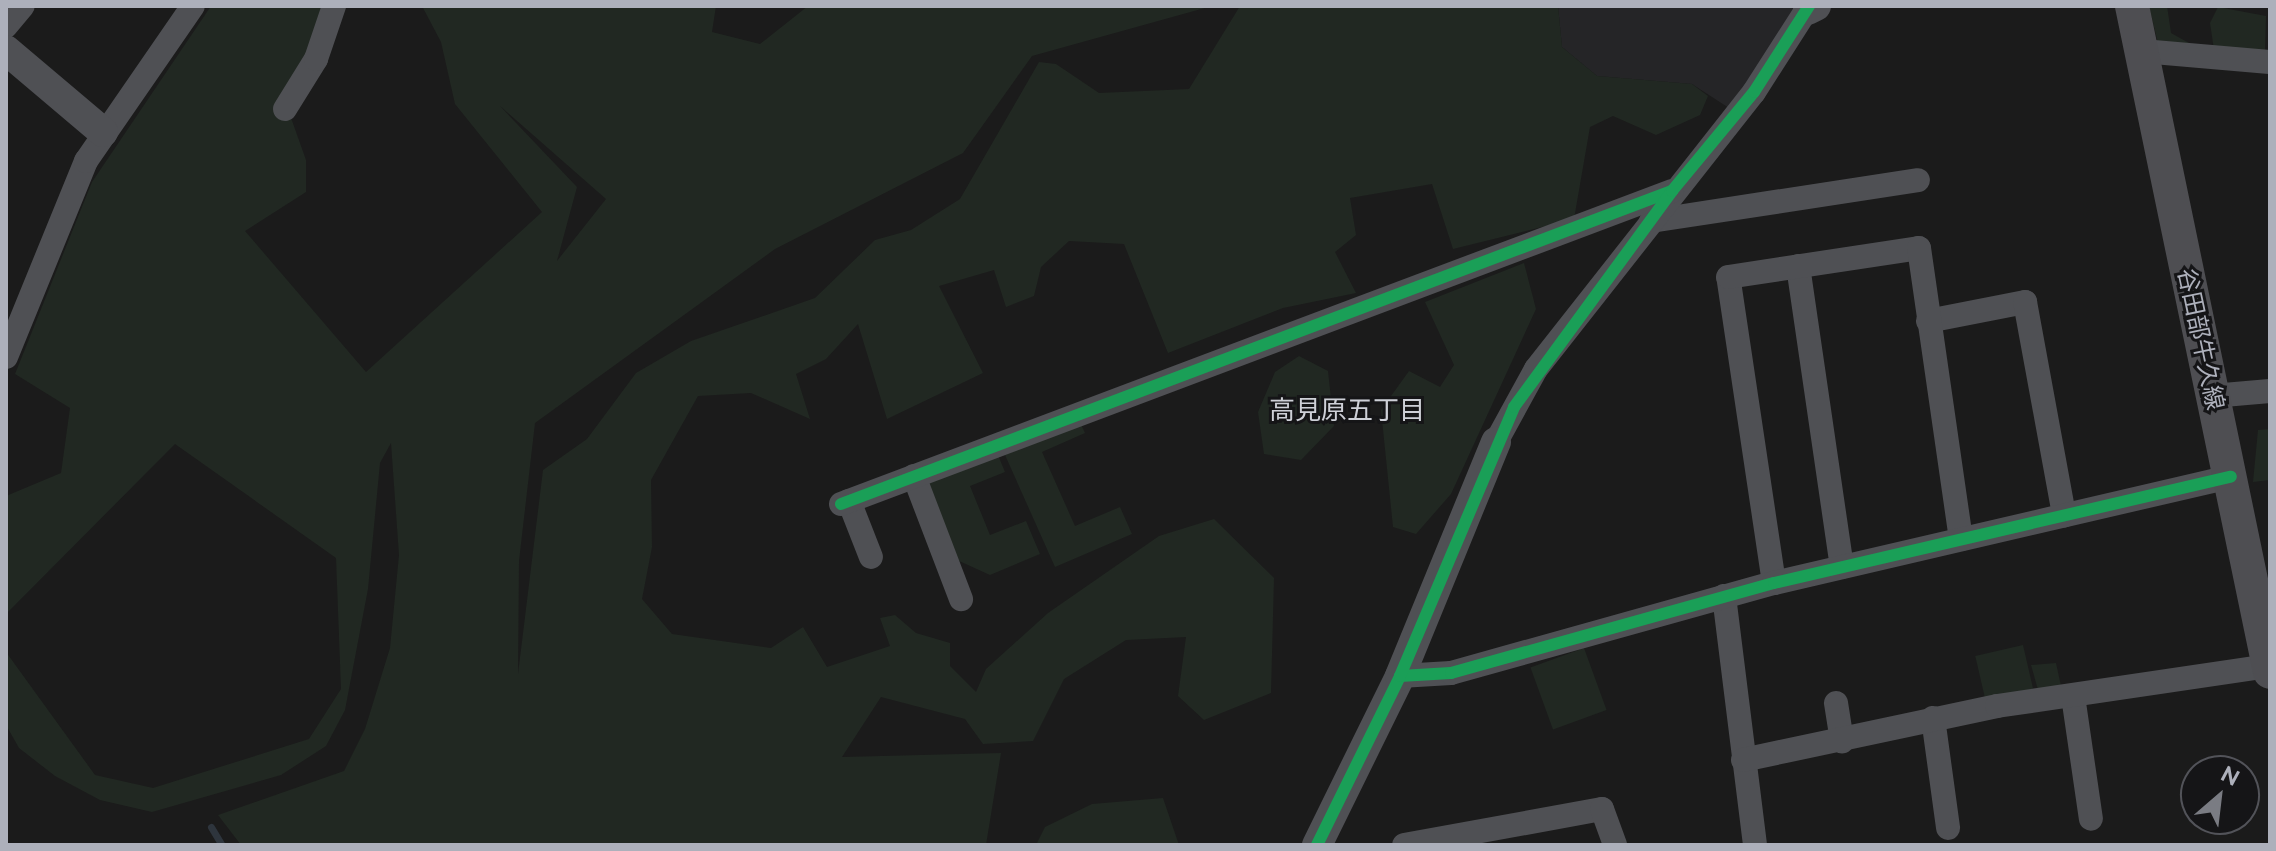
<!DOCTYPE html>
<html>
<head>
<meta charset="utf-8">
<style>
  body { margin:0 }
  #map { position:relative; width:2276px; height:851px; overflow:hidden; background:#1b1b1b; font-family:Raleway,"Noto Sans JP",sans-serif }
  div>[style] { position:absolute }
  .built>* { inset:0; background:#252527 }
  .green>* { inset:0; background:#212822; transform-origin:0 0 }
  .stream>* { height:7px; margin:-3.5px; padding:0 3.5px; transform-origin:3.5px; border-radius:3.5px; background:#2e353d }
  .minor>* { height:24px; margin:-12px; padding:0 12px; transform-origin:12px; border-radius:12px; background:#4f5054 }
  .tertiary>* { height:30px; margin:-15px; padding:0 15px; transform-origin:15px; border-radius:15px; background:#4f5054 }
  .secondary>* { height:34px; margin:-17px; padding:0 17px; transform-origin:17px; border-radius:17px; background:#4e4e52 }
  .cycleway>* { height:12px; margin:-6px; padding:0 6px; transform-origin:6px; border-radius:6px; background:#1a9f57 }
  span { translate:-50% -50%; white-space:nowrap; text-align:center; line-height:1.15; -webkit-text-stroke:6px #151517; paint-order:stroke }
  .street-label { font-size:24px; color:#adb0bb }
  .neighbourhood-label { font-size:26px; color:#ced0d7 }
  .frame { position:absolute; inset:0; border:8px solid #adb0bb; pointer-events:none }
  .north { position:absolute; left:2180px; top:755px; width:80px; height:80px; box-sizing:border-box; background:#151517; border:2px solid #525359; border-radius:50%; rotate:28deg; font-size:22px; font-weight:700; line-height:32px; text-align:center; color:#adb0bb }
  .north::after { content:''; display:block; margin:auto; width:28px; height:36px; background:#7a7c83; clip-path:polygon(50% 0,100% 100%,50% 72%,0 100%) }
</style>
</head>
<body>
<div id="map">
  <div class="built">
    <div style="clip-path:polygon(1558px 6px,1798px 6px,1729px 108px,1692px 84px,1597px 76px,1562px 47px)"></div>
  </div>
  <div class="green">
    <div style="clip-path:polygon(evenodd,211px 6px,339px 6px,290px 115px,306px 160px,306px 192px,245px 231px,366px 372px,542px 212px,455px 104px,441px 42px,422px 6px,716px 6px,712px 32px,760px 44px,808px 6px,1212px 6px,1032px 56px,963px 153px,775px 249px,535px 423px,519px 561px,518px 674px,543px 470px,587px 439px,636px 373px,691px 341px,815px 298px,875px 240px,911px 230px,960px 199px,1039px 62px,1056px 64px,1099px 93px,1189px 89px,1240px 6px,1558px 6px,1562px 47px,1597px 76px,1692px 84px,1708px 96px,1700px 115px,1656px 135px,1613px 116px,1590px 127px,1574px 219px,1453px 249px,1432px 184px,1350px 198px,1356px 235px,1335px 252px,1356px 293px,1283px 308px,1168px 353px,1124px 244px,1069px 241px,1041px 267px,1034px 296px,1006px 307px,994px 270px,939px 286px,983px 373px,887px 419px,858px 324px,826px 359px,796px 374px,810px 419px,751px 393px,698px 396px,651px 480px,652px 547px,642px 599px,672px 634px,771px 648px,803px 627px,827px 667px,890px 646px,880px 618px,895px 615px,916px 633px,950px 643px,950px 666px,976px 692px,986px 669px,1048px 613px,1159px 536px,1214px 519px,1274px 578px,1271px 693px,1204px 720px,1178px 696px,1186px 637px,1126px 640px,1064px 679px,1033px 741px,983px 744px,965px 719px,881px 697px,842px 757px,1001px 753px,986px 845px,241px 845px,218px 815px,344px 771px,365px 729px,390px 648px,399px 555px,391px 443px,380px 463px,368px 589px,345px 710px,326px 746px,281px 775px,152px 812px,100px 800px,55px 776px,19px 748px,6px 725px,6px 652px,95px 775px,153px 788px,309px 739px,341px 689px,336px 558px,175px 444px,6px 614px,6px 496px,61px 473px,70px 408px,15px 374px,92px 182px,211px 6px,500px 106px,606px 199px,557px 261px,577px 187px,500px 106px)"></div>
    <div style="clip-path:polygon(2149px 6px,2167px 6px,2171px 33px,2189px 43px,2158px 43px)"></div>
    <div style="clip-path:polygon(2218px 7px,2266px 16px,2265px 51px,2214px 50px,2210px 23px)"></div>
    <div style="clip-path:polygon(1524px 263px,1536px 309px,1451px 494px,1416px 534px,1393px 527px,1381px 410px,1409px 371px,1440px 387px,1454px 365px,1425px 302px)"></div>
    <div style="clip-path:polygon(1299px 356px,1328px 371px,1334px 426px,1301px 460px,1264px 454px,1258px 412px,1275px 372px)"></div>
    <div style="clip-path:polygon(1080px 422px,1085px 433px,1042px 452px,1075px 526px,1120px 507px,1132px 534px,1055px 567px,1005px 455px)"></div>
    <div style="clip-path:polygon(2270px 429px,2270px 480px,2253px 482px,2258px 430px)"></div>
    <div style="clip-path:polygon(998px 455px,1005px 472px,970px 486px,990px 535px,1026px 521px,1040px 554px,990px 575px,957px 560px,926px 484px)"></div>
    <div style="left:2023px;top:645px;width:45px;height:49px;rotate:77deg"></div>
    <div style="left:1584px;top:648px;width:66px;height:57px;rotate:70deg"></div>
    <div style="clip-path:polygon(2056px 663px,2061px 686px,2038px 690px,2031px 665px)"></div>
    <div style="clip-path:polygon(1163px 798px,1179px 845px,1036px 845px,1045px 827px,1092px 804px)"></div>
  </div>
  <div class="stream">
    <div style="left:211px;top:827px;width:21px;rotate:59deg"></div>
  </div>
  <div class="minor">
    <div style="left:6px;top:26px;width:26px;rotate:-50deg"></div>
    <div style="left:2142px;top:51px;width:128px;rotate:4.9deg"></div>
    <div style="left:285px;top:109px;width:59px;rotate:-58.2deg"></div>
    <div style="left:316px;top:59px;width:56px;rotate:-71.2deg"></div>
    <div style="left:1651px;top:221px;width:270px;rotate:-8.7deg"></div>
    <div style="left:1798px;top:266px;width:304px;rotate:81.7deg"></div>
    <div style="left:1928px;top:321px;width:99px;rotate:-11.1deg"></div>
    <div style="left:2025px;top:302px;width:217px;rotate:79.6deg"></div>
    <div style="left:6px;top:357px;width:212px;rotate:-67.8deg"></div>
    <div style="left:86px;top:161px;width:188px;rotate:-55.4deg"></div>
    <div style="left:2212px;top:396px;width:58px;rotate:-4.9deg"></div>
    <div style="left:1496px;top:442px;width:83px;rotate:-61.3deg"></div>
    <div style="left:1536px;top:369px;width:352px;rotate:-51.8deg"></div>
    <div style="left:1754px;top:92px;width:102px;rotate:-57.4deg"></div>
    <div style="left:914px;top:476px;width:132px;rotate:69.1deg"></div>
    <div style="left:849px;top:501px;width:60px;rotate:68.6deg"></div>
    <div style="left:841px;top:504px;width:888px;rotate:-20.64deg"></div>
    <div style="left:1774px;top:583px;width:309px;rotate:-98.5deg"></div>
    <div style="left:1728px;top:277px;width:193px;rotate:-8.6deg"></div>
    <div style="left:1919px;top:248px;width:294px;rotate:81.8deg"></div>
    <div style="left:1724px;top:596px;width:251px;rotate:82.9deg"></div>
    <div style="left:1400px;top:676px;width:51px;rotate:-3.4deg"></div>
    <div style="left:1451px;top:673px;width:335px;rotate:-15.6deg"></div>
    <div style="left:1774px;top:583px;width:469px;rotate:-13.1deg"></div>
    <div style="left:2073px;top:696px;width:124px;rotate:81.7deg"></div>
    <div style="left:1836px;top:703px;width:39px;rotate:81deg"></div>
    <div style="left:1933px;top:718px;width:111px;rotate:82.2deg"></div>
    <div style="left:1743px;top:760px;width:260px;rotate:-12deg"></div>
    <div style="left:1997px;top:706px;width:275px;rotate:-8.4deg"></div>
    <div style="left:1404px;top:845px;width:201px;rotate:-10.3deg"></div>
    <div style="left:1602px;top:809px;width:38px;rotate:70deg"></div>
  </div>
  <div class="tertiary">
    <div style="left:1808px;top:10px;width:9px;rotate:-27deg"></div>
    <div style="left:6px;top:50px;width:127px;rotate:40.2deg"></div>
    <div style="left:1317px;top:845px;width:188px;rotate:-63.8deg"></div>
    <div style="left:1400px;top:676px;width:253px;rotate:-67.7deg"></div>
  </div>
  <div class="secondary">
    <div style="left:2132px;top:6px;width:680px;rotate:78.29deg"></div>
  </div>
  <div class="cycleway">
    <div style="left:841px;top:504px;width:888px;rotate:-20.64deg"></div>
    <div style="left:1400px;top:676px;width:51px;rotate:-3.4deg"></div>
    <div style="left:1451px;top:673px;width:335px;rotate:-15.6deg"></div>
    <div style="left:1774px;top:583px;width:469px;rotate:-13.1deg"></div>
    <div style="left:1317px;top:845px;width:188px;rotate:-63.8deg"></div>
    <div style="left:1400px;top:676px;width:292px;rotate:-67deg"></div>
    <div style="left:1514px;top:407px;width:268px;rotate:-53.8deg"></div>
    <div style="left:1672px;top:191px;width:129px;rotate:-50.4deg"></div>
    <div style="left:1754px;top:92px;width:102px;rotate:-57.4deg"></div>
  </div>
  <div class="street-label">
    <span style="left:2201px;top:339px;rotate:78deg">谷田部牛久線</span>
  </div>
  <div class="neighbourhood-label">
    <span style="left:1347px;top:411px">高見原五丁目</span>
  </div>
  <div class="frame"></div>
  <div class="north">N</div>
</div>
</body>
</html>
